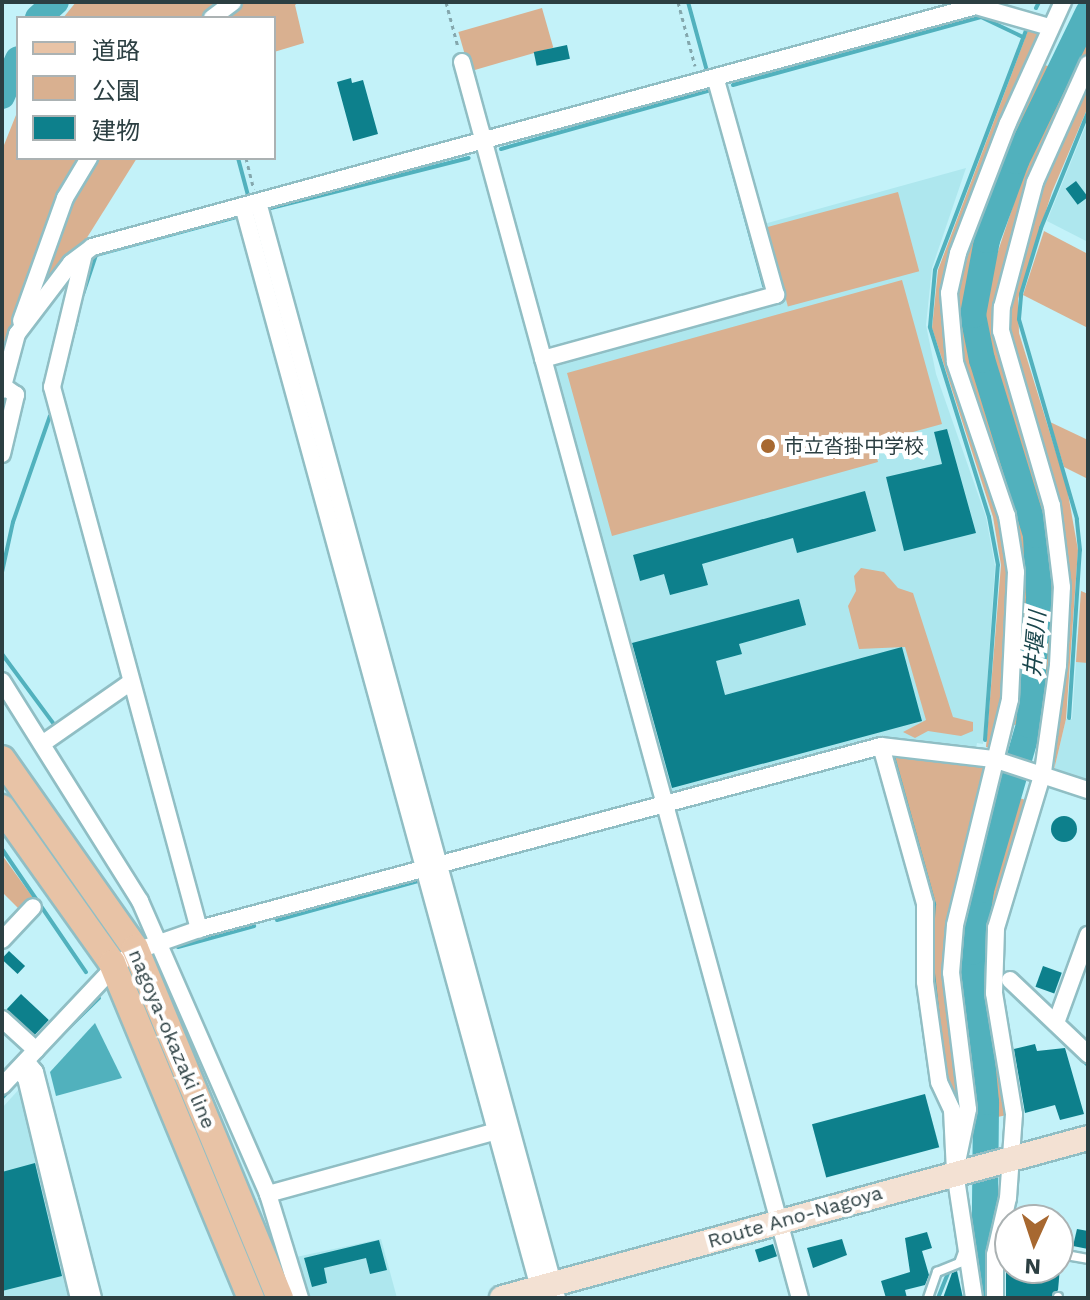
<!DOCTYPE html>
<html>
<head>
<meta charset="utf-8">
<style>
  body { margin:0 }
  #map { position:relative; width:1090px; height:1300px; overflow:hidden; background:#c3f2f9; font-family:"Work Sans","Noto Sans JP",sans-serif }
  div>[style] { position:absolute }
  .built>* { inset:0; background:#aee7ee }
  .green>* { inset:0; background:#d9b090; transform-origin:0 0 }
  .water>* { inset:0; background:#51b1bd }
  .stream>* { height:4px; margin:-2px; padding:0 2px; transform-origin:2px; border-radius:2px; background:#51b1bd }
  .river>* { height:26px; margin:-13px; padding:0 13px; transform-origin:13px; border-radius:13px; background:#51b1bd }
  .building>* { inset:0; background:#0d808c; transform-origin:0 0 }
  .round { border-radius:50% }
  .path>* { height:3px; margin-top:-1.5px; transform-origin:0; background:repeating-linear-gradient(90deg,#84a7ad 0 4px,transparent 0 8px) }
  .roads { filter:drop-shadow(2px 0 #90bec4) drop-shadow(-2px 0 #90bec4) drop-shadow(0 2px #90bec4) drop-shadow(0 -2px #90bec4) }
  .service>* { height:8px; margin:-4px; padding:0 4px; transform-origin:4px; border-radius:4px; background:#fff }
  .minor>* { height:16px; margin:-8px; padding:0 8px; transform-origin:8px; border-radius:8px; background:#fff }
  .secondary>* { height:24px; margin:-12px; padding:0 12px; transform-origin:12px; border-radius:12px; background:#f3e1d3 }
  .primary>* { height:26px; margin:-13px; padding:0 13px; transform-origin:13px; border-radius:13px; background:#e8c3a6 }
  .dots>* { width:22px; height:22px; translate:-50% -50%; box-sizing:border-box; border:4px solid #fff; border-radius:50% }
  span { translate:-50% -50%; white-space:nowrap; text-align:center; line-height:1.15; -webkit-text-stroke:8px #fff; paint-order:stroke }
  .poi-label { font-size:20px; color:#2c3f42 }
  .left { translate:0 -50%; text-align:left }
  .street-label { font-size:20px; color:#2c3f42 }
  .water-label { font-size:22px; color:#1a464c; font-style:italic }
  .frame { position:absolute; inset:0; border:4px solid #2c3f42; pointer-events:none }
  .legend { position:absolute; left:16px; top:16px; width:260px; height:144px; box-sizing:border-box; background:#fff; border:2px solid #abb2b3; margin:0; padding:10px 14px; list-style:none; font-size:24px; color:#2c3f42 }
  .legend li { display:flex; align-items:center; gap:16px; height:40px }
  .legend b { width:40px; border:2px solid #abb2b3 }
  .north { position:absolute; left:994px; top:1204px; width:80px; height:80px; box-sizing:border-box; background:#fff; border:2px solid #abb2b3; border-radius:50%; rotate:183deg; font-size:22px; font-weight:700; line-height:32px; text-align:center; color:#2c3f42 }
  .north::after { content:''; display:block; margin:auto; width:28px; height:36px; background:#a76830; clip-path:polygon(50% 0,100% 100%,50% 72%,0 100%) }
</style>
</head>
<body>
<div id="map">
  <div class="built">
    <div style="clip-path:polygon(1088px 120px,1088px 242px,1047px 221px)"></div>
    <div style="clip-path:polygon(966px 168px,932px 268px,926px 325px,936px 374px,986px 517px,995px 566px,983px 744px,977px 743px,976px 749px,880px 740px,669px 796px,552px 364px,784px 299px,764px 224px)"></div>
    <div style="clip-path:polygon(1081px 591px,1088px 594px,1088px 782px,1054px 770px,1066px 719px,1072px 719px)"></div>
    <div style="clip-path:polygon(21px 1087px,75px 1294px,61px 1298px,2px 1298px,2px 1108px)"></div>
    <div style="clip-path:polygon(381px 1239px,397px 1298px,308px 1298px,296px 1257px)"></div>
  </div>
  <div class="green">
    <div style="clip-path:polygon(76px 2px,221px 2px,202px 18px,63px 18px)"></div>
    <div style="clip-path:polygon(242px 2px,299px 2px,295px 5px,304px 43px,274px 52px,274px 18px,220px 18px)"></div>
    <div style="left:542px;top:8px;width:41px;height:87px;rotate:74deg"></div>
    <div style="clip-path:polygon(1030px 25px,1044px 33px,945px 290px,1009px 542px,1007px 698px,991px 748px,986px 747px,1001px 565px,993px 517px,932px 328px,938px 270px)"></div>
    <div style="clip-path:polygon(1088px 28px,1088px 54px,1056px 121px,1000px 292px,1037px 464px,1058px 593px,1045px 735px,1033px 726px,1044px 594px,1043px 544px,984px 325px,988px 282px,1025px 169px)"></div>
    <div style="clip-path:polygon(1038px 64px,1054px 67px,1009px 163px,973px 261px,965px 313px,975px 369px,1022px 503px,1033px 559px,1021px 724px,1006px 726px,1020px 574px,951px 322px,959px 262px)"></div>
    <div style="clip-path:polygon(1088px 71px,1088px 107px,1052px 192px,1018px 299px,1019px 333px,1067px 488px,1078px 550px,1066px 719px,1054px 770px,1066px 585px,1006px 334px,1006px 306px,1051px 152px)"></div>
    <div style="clip-path:polygon(18px 110px,18px 158px,83px 158px,2px 375px,2px 150px)"></div>
    <div style="clip-path:polygon(95px 158px,137px 158px,83px 244px,25px 318px,68px 199px)"></div>
    <div style="left:898px;top:192px;width:82px;height:136px;rotate:75deg"></div>
    <div style="clip-path:polygon(1044px 231px,1088px 254px,1088px 328px,1023px 295px)"></div>
    <div style="clip-path:polygon(902px 280px,942px 424px,873px 443px,878px 462px,612px 536px,567px 373px)"></div>
    <div style="clip-path:polygon(1050px 422px,1088px 440px,1088px 479px,1064px 467px)"></div>
    <div style="clip-path:polygon(861px 568px,884px 572px,898px 588px,913px 593px,953px 717px,973px 722px,973px 731px,961px 736px,928px 731px,915px 738px,903px 732px,926px 720px,905px 647px,859px 649px,848px 606px,856px 591px,854px 576px)"></div>
    <div style="clip-path:polygon(1081px 591px,1088px 594px,1088px 663px,1076px 662px)"></div>
    <div style="clip-path:polygon(893px 749px,987px 766px,949px 930px,961px 1126px,948px 1082px,934px 978px,935px 904px)"></div>
    <div style="clip-path:polygon(1016px 797px,1029px 801px,992px 922px,1007px 1115px,993px 1118px,976px 985px,985px 981px,976px 981px,976px 951px,984px 896px)"></div>
    <div style="clip-path:polygon(2px 855px,34px 899px,22px 912px,2px 892px)"></div>
  </div>
  <div class="water">
    <div style="clip-path:polygon(95px 1023px,122px 1078px,56px 1096px,50px 1072px)"></div>
  </div>
  <div class="stream">
    <div style="left:688px;top:2px;width:72px;rotate:74.6deg"></div>
    <div style="left:1036px;top:8px;width:7px;rotate:-63deg"></div>
    <div style="left:733px;top:85px;width:257px;rotate:-15.3deg"></div>
    <div style="left:981px;top:17px;width:47px;rotate:25.5deg"></div>
    <div style="left:725px;top:142px;width:149px;rotate:74.8deg"></div>
    <div style="left:501px;top:149px;width:218px;rotate:-15.7deg"></div>
    <div style="left:711px;top:90px;width:5px;rotate:79deg"></div>
    <div style="left:238px;top:158px;width:38px;rotate:75deg"></div>
    <div style="left:267px;top:209px;width:208px;rotate:-14.2deg"></div>
    <div style="left:83px;top:294px;width:41px;rotate:-71.6deg"></div>
    <div style="left:96px;top:255px;width:150px;rotate:-15.1deg"></div>
    <div style="left:72px;top:338px;width:20px;rotate:-75deg"></div>
    <div style="left:2px;top:572px;width:51px;rotate:-77.6deg"></div>
    <div style="left:13px;top:522px;width:112px;rotate:-70.8deg"></div>
    <div style="left:2px;top:654px;width:86px;rotate:53.5deg"></div>
    <div style="left:1069px;top:718px;width:168px;rotate:-86.3deg"></div>
    <div style="left:1080px;top:550px;width:31px;rotate:-96deg"></div>
    <div style="left:1077px;top:519px;width:208px;rotate:-106.2deg"></div>
    <div style="left:1019px;top:319px;width:25px;rotate:-85deg"></div>
    <div style="left:1021px;top:294px;width:69px;rotate:-73.1deg"></div>
    <div style="left:1041px;top:228px;width:125px;rotate:-67.9deg"></div>
    <div style="left:985px;top:740px;width:175px;rotate:-85.8deg"></div>
    <div style="left:998px;top:565px;width:49px;rotate:-100.6deg"></div>
    <div style="left:989px;top:517px;width:199px;rotate:-107.3deg"></div>
    <div style="left:930px;top:327px;width:57px;rotate:-85deg"></div>
    <div style="left:935px;top:270px;width:257px;rotate:-69.2deg"></div>
    <div style="left:893px;top:756px;width:154px;rotate:74.5deg"></div>
    <div style="left:934px;top:904px;width:16px;rotate:94deg"></div>
    <div style="left:2px;top:849px;width:149px;rotate:55.7deg"></div>
    <div style="left:277px;top:920px;width:150px;rotate:-15.4deg"></div>
    <div style="left:178px;top:947px;width:79px;rotate:-15.4deg"></div>
    <div style="left:933px;top:973px;width:43px;rotate:83.4deg"></div>
    <div style="left:972px;top:982px;width:13px;rotate:4deg"></div>
    <div style="left:51px;top:1045px;width:67px;rotate:-44.4deg"></div>
    <div style="left:1075px;top:1053px;width:18px;rotate:43deg"></div>
    <div style="left:2px;top:1098px;width:18px;rotate:-47deg"></div>
    <div style="left:938px;top:1298px;width:31px;rotate:-68deg"></div>
  </div>
  <div class="river">
    <div style="left:38px;top:18px;width:24px;rotate:-42deg"></div>
    <div style="left:2px;top:96px;width:40px;rotate:-66.6deg"></div>
    <div style="left:984px;top:1298px;width:196px;rotate:-89.4deg"></div>
    <div style="left:986px;top:1102px;width:151px;rotate:-95.3deg"></div>
    <div style="left:972px;top:952px;width:63px;rotate:-81.7deg"></div>
    <div style="left:981px;top:890px;width:172px;rotate:-73.8deg"></div>
    <div style="left:1029px;top:725px;width:128px;rotate:-85.5deg"></div>
    <div style="left:1039px;top:597px;width:62px;rotate:-92.8deg"></div>
    <div style="left:1036px;top:535px;width:183px;rotate:-107.1deg"></div>
    <div style="left:982px;top:360px;width:46px;rotate:-101.3deg"></div>
    <div style="left:973px;top:315px;width:76px;rotate:-79.4deg"></div>
    <div style="left:987px;top:240px;width:84px;rotate:-69.8deg"></div>
    <div style="left:1016px;top:161px;width:165px;rotate:-64.1deg"></div>
  </div>
  <div class="building">
    <div style="left:567px;top:45px;width:14px;height:34px;rotate:78deg"></div>
    <div style="clip-path:polygon(351px 78px,352px 83px,363px 80px,378px 134px,353px 141px,337px 82px)"></div>
    <div style="left:1076px;top:181px;width:20px;height:13px;rotate:53deg"></div>
    <div style="clip-path:polygon(947px 429px,976px 533px,904px 551px,886px 477px,942px 464px,934px 432px)"></div>
    <div style="clip-path:polygon(865px 491px,876px 531px,797px 553px,793px 538px,702px 564px,708px 585px,670px 595px,664px 574px,640px 581px,633px 555px)"></div>
    <div style="clip-path:polygon(799px 599px,806px 625px,739px 644px,742px 654px,716px 661px,725px 695px,902px 647px,922px 721px,672px 788px,632px 643px)"></div>
    <div class="round" style="left:1051px;top:816px;width:26px;height:26px"></div>
    <div style="left:9px;top:951px;width:22px;height:11px;rotate:43deg"></div>
    <div style="left:1043px;top:966px;width:20px;height:22px;rotate:20deg"></div>
    <div style="left:21px;top:994px;width:38px;height:21px;rotate:43deg"></div>
    <div style="clip-path:polygon(1035px 1044px,1037px 1051px,1065px 1048px,1084px 1114px,1060px 1120px,1055px 1105px,1025px 1113px,1014px 1049px)"></div>
    <div style="left:925px;top:1094px;width:55px;height:117px;rotate:75deg"></div>
    <div style="clip-path:polygon(35px 1163px,62px 1276px,2px 1291px,2px 1172px)"></div>
    <div style="clip-path:polygon(1077px 1229px,1088px 1231px,1088px 1249px,1073px 1246px)"></div>
    <div style="clip-path:polygon(927px 1232px,932px 1248px,922px 1251px,929px 1275px,925px 1285px,905px 1290px,907px 1298px,886px 1298px,881px 1281px,910px 1272px,905px 1238px)"></div>
    <div style="clip-path:polygon(842px 1239px,847px 1255px,813px 1268px,807px 1248px)"></div>
    <div style="clip-path:polygon(379px 1240px,387px 1270px,370px 1274px,366px 1258px,324px 1268px,327px 1283px,312px 1287px,304px 1258px)"></div>
    <div style="left:773px;top:1244px;width:13px;height:19px;rotate:72deg"></div>
    <div style="clip-path:polygon(1006px 1268px,1060px 1268px,1058px 1290px,1051px 1298px,1006px 1298px)"></div>
    <div style="clip-path:polygon(957px 1271px,963px 1298px,943px 1298px,952px 1273px)"></div>
  </div>
  <div class="path">
    <div style="left:446px;top:2px;width:47px;rotate:75.1deg"></div>
    <div style="left:678px;top:2px;width:66px;rotate:75.1deg"></div>
    <div style="left:246px;top:158px;width:32px;rotate:76deg"></div>
  </div>
  <div class="roads">
    <div class="service">
      <div style="left:1066px;top:1255px;width:22px;rotate:10deg"></div>
      <div style="left:928px;top:1298px;width:28px;rotate:-71deg"></div>
      <div style="left:937px;top:1272px;width:24px;rotate:-22deg"></div>
      <div style="left:959px;top:1263px;width:12px;rotate:-70deg"></div>
      <div style="left:1058px;top:1298px;width:1px;rotate:-90deg"></div>
    </div>
    <div class="minor">
      <div style="left:212px;top:18px;width:26px;rotate:-37deg"></div>
      <div style="left:462px;top:62px;width:1281px;rotate:74.71deg"></div>
      <div style="left:258px;top:202px;width:1136px;rotate:74.74deg"></div>
      <div style="left:243px;top:206px;width:1122px;rotate:74.7deg"></div>
      <div style="left:84px;top:254px;width:137px;rotate:103.5deg"></div>
      <div style="left:52px;top:387px;width:562px;rotate:74.83deg"></div>
      <div style="left:21px;top:321px;width:131px;rotate:-70.3deg"></div>
      <div style="left:65px;top:198px;width:47px;rotate:-59deg"></div>
      <div style="left:543px;top:359px;width:242px;rotate:-15.4deg"></div>
      <div style="left:776px;top:295px;width:226px;rotate:-105.6deg"></div>
      <div style="left:2px;top:390px;width:58px;rotate:-75deg"></div>
      <div style="left:17px;top:334px;width:89px;rotate:-52.7deg"></div>
      <div style="left:71px;top:263px;width:26px;rotate:-37deg"></div>
      <div style="left:92px;top:247px;width:916px;rotate:-15.25deg"></div>
      <div style="left:976px;top:6px;width:76px;rotate:16deg"></div>
      <div style="left:2px;top:454px;width:61px;rotate:-76.7deg"></div>
      <div style="left:16px;top:395px;width:16px;rotate:-145deg"></div>
      <div style="left:2px;top:681px;width:260px;rotate:57.9deg"></div>
      <div style="left:140px;top:901px;width:320px;rotate:66.4deg"></div>
      <div style="left:268px;top:1194px;width:109px;rotate:72.9deg"></div>
      <div style="left:42px;top:744px;width:108px;rotate:-34.9deg"></div>
      <div style="left:881px;top:746px;width:164px;rotate:74.4deg"></div>
      <div style="left:925px;top:904px;width:78px;rotate:90deg"></div>
      <div style="left:925px;top:982px;width:101px;rotate:82deg"></div>
      <div style="left:939px;top:1082px;width:31px;rotate:65deg"></div>
      <div style="left:952px;top:1110px;width:62px;rotate:87.2deg"></div>
      <div style="left:955px;top:1172px;width:127px;rotate:81.4deg"></div>
      <div style="left:2px;top:940px;width:45px;rotate:-46.8deg"></div>
      <div style="left:1010px;top:980px;width:108px;rotate:43.5deg"></div>
      <div style="left:2px;top:1019px;width:46px;rotate:42.4deg"></div>
      <div style="left:1056px;top:1023px;width:94px;rotate:-70deg"></div>
      <div style="left:26px;top:1061px;width:14px;rotate:51deg"></div>
      <div style="left:35px;top:1072px;width:233px;rotate:75.6deg"></div>
      <div style="left:18px;top:1070px;width:11px;rotate:45deg"></div>
      <div style="left:26px;top:1078px;width:226px;rotate:76.5deg"></div>
      <div style="left:2px;top:1086px;width:163px;rotate:-46.7deg"></div>
      <div style="left:114px;top:967px;width:27px;rotate:-36deg"></div>
      <div style="left:136px;top:951px;width:67px;rotate:-19.2deg"></div>
      <div style="left:199px;top:929px;width:706px;rotate:-15.02deg"></div>
      <div style="left:881px;top:746px;width:113px;rotate:6.6deg"></div>
      <div style="left:993px;top:759px;width:100px;rotate:18.1deg"></div>
      <div style="left:955px;top:1172px;width:64px;rotate:-78.3deg"></div>
      <div style="left:968px;top:1109px;width:137px;rotate:-97.1deg"></div>
      <div style="left:951px;top:973px;width:48px;rotate:-85.2deg"></div>
      <div style="left:955px;top:925px;width:233px;rotate:-76.3deg"></div>
      <div style="left:1010px;top:699px;width:127px;rotate:-87.3deg"></div>
      <div style="left:1016px;top:572px;width:57px;rotate:-99.1deg"></div>
      <div style="left:1007px;top:516px;width:163px;rotate:-108.7deg"></div>
      <div style="left:955px;top:362px;width:69px;rotate:-95deg"></div>
      <div style="left:949px;top:293px;width:41px;rotate:-77.3deg"></div>
      <div style="left:958px;top:253px;width:139px;rotate:-69deg"></div>
      <div style="left:1008px;top:123px;width:133px;rotate:-65.6deg"></div>
      <div style="left:268px;top:1194px;width:238px;rotate:-15.4deg"></div>
      <div style="left:995px;top:1298px;width:43px;rotate:-90deg"></div>
      <div style="left:995px;top:1255px;width:58px;rotate:-77.2deg"></div>
      <div style="left:1008px;top:1198px;width:84px;rotate:-85.9deg"></div>
      <div style="left:1014px;top:1114px;width:123px;rotate:-99.4deg"></div>
      <div style="left:994px;top:993px;width:65px;rotate:-88.2deg"></div>
      <div style="left:996px;top:928px;width:163px;rotate:-73.2deg"></div>
      <div style="left:1043px;top:772px;width:108px;rotate:-82deg"></div>
      <div style="left:1058px;top:665px;width:78px;rotate:-87.1deg"></div>
      <div style="left:1062px;top:587px;width:82px;rotate:-97deg"></div>
      <div style="left:1052px;top:506px;width:182px;rotate:-106.2deg"></div>
      <div style="left:1001px;top:331px;width:24px;rotate:-88deg"></div>
      <div style="left:1002px;top:307px;width:129px;rotate:-75.2deg"></div>
      <div style="left:1035px;top:182px;width:129px;rotate:-65.8deg"></div>
    </div>
    <div class="secondary">
      <div style="left:502px;top:1298px;width:607px;rotate:-15.27deg"></div>
    </div>
    <div class="primary">
      <div style="left:2px;top:759px;width:231px;rotate:54.9deg"></div>
      <div style="left:135px;top:948px;width:379px;rotate:67.5deg"></div>
      <div style="left:2px;top:808px;width:190px;rotate:54.6deg"></div>
      <div style="left:112px;top:963px;width:363px;rotate:67.5deg"></div>
    </div>
  </div>
  <div class="dots">
    <div style="left:768px;top:446px;background:#a76830"></div>
  </div>
  <div class="poi-label">
    <span class="left" style="left:784px;top:446px">市立沓掛中学校</span>
  </div>
  <div class="street-label">
    <span style="left:172px;top:1039px;rotate:67deg">nagoya-okazaki line</span>
    <span style="left:795px;top:1217px;rotate:-16deg">Route Ano-Nagoya</span>
  </div>
  <div class="water-label">
    <span style="left:1035px;top:644px;rotate:-85deg">井堰川</span>
  </div>
  <div class="frame"></div>
  <ul class="legend">
  <li><b style="height:10px;background:#e8c3a6"></b>道路</li>
  <li><b style="height:22px;background:#d9b090"></b>公園</li>
  <li><b style="height:22px;background:#0d808c"></b>建物</li>
  </ul>
  <div class="north">N</div>
</div>
</body>
</html>
